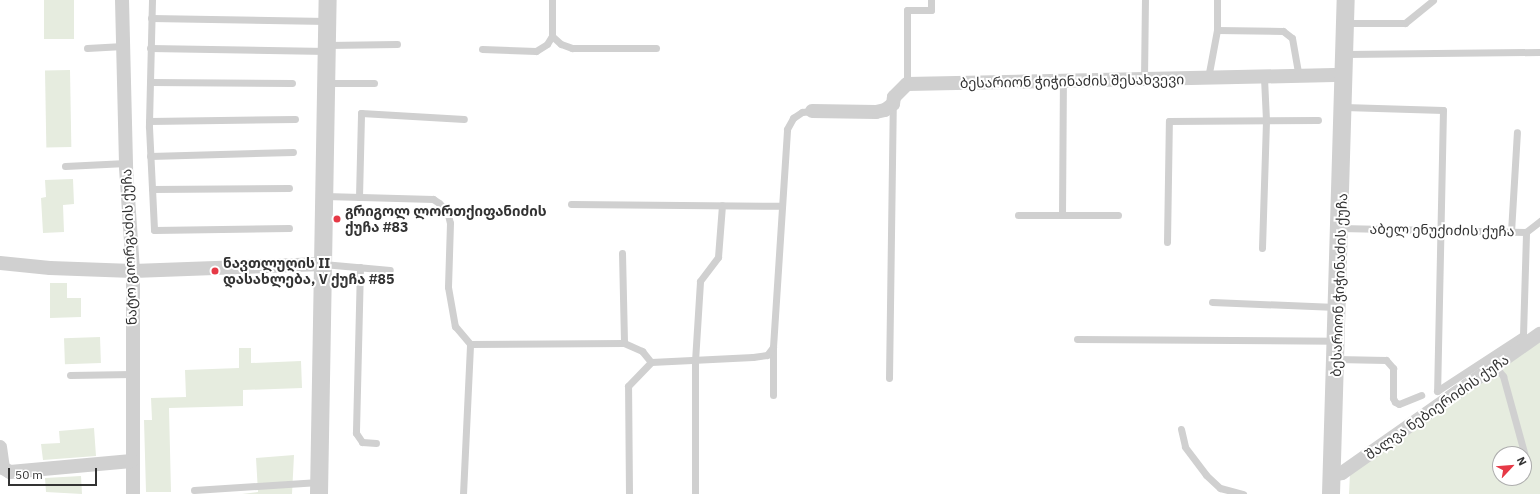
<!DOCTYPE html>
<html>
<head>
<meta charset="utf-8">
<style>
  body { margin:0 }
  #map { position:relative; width:1540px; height:494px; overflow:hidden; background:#fff; font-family:"IBM Plex Sans","Noto Sans Georgian",sans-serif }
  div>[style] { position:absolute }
  .green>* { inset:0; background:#e6ecdf; transform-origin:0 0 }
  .service>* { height:7px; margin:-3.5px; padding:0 3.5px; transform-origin:3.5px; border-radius:3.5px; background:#d0d0d0 }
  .minor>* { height:14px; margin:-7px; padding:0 7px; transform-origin:7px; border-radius:7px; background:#d0d0d0 }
  .tertiary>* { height:18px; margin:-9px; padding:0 9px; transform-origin:9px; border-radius:9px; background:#d0d0d0 }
  .dots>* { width:11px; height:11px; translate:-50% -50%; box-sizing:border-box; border:2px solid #fff; border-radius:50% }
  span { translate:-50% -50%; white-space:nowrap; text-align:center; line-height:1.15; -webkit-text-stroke:4px #fff; paint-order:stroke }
  .street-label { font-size:14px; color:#333 }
  .poi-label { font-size:14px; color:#333; font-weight:700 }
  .left { translate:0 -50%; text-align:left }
  .north { position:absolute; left:1492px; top:446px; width:40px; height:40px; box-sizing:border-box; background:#fff; border:1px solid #adadad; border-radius:50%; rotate:64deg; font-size:11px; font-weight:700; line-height:16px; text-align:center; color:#333 }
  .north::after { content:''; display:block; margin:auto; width:14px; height:18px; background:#e63946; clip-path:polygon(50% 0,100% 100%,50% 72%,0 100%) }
  .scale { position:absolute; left:8px; top:468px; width:89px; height:18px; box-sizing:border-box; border:2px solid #333; border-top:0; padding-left:5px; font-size:12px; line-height:14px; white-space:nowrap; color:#333; -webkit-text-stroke:3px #fff; paint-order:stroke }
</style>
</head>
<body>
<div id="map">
  <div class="green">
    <div style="left:44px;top:0;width:30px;height:39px"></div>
    <div style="left:70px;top:70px;width:77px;height:25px;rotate:89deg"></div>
    <div style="clip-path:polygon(73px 179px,74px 204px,63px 205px,64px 232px,43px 233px,41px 198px,46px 197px,45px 180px)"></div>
    <div style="clip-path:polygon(50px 283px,67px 283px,67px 298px,81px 298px,81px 317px,50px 318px)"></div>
    <div style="left:100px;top:337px;width:26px;height:36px;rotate:88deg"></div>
    <div style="clip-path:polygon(evenodd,1540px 341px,1540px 494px,1349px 494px,1350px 473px,1540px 341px,1500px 454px,1524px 454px,1524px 478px,1500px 478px,1500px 454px)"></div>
    <div style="clip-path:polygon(239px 348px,251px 348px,251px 363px,301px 361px,302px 388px,243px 390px,243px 406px,169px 408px,171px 492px,146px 492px,144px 420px,152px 420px,151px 398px,186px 397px,185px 370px,239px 368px)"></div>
    <div style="clip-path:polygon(94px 428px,96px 456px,43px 460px,41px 444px,60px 443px,59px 431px)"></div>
    <div style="clip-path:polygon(294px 455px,292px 494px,242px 494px,258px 492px,256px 458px)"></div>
    <div style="clip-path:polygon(81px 476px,82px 494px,46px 492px,45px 478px)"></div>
  </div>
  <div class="service">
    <div style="left:152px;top:0;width:127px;rotate:91.4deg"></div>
    <div style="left:149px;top:127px;width:103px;rotate:87.2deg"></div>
    <div style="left:154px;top:230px;width:135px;rotate:-0.8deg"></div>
    <div style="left:1217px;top:0;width:30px;rotate:90deg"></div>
    <div style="left:1217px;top:30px;width:66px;rotate:0.9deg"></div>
    <div style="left:1283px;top:31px;width:11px;rotate:38deg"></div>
    <div style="left:1292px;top:38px;width:39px;rotate:80deg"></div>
    <div style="left:151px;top:18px;width:176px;rotate:1deg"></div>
    <div style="left:1346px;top:23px;width:59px"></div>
    <div style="left:1405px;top:23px;width:36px;rotate:-39deg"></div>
    <div style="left:552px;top:36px;width:12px;rotate:42deg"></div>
    <div style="left:561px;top:44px;width:12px;rotate:20deg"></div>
    <div style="left:572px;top:48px;width:84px"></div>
    <div style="left:327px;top:45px;width:70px;rotate:-0.8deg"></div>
    <div style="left:87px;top:48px;width:36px;rotate:-3deg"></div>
    <div style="left:150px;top:48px;width:177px;rotate:1deg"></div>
    <div style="left:482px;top:49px;width:54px;rotate:2.1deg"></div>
    <div style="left:536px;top:51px;width:13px;rotate:-32deg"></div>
    <div style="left:547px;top:44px;width:9px;rotate:-58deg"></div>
    <div style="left:552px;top:36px;width:36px;rotate:-90deg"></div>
    <div style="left:1346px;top:54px;width:194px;rotate:-0.6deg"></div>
    <div style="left:1208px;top:78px;width:49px;rotate:-79.4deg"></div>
    <div style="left:1144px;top:79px;width:79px;rotate:-89.3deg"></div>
    <div style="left:150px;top:82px;width:142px;rotate:0.4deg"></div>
    <div style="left:326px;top:83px;width:48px"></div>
    <div style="left:907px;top:84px;width:74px;rotate:-90deg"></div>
    <div style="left:907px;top:10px;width:24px"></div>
    <div style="left:931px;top:10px;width:10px;rotate:-90deg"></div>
    <div style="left:1344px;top:107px;width:99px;rotate:1.7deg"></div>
    <div style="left:1443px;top:110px;width:281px;rotate:91.2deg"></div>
    <div style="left:149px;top:121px;width:146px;rotate:-0.8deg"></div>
    <div style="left:150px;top:156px;width:143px;rotate:-1.6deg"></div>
    <div style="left:65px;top:166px;width:61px;rotate:-2.8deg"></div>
    <div style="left:152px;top:189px;width:137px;rotate:-0.4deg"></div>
    <div style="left:325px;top:196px;width:108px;rotate:1.6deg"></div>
    <div style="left:433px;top:199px;width:7px;rotate:34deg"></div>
    <div style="left:439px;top:203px;width:11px;rotate:45deg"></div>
    <div style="left:447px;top:211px;width:12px;rotate:76deg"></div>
    <div style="left:450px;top:223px;width:64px;rotate:91.8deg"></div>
    <div style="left:448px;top:287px;width:40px;rotate:80deg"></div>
    <div style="left:455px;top:326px;width:23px;rotate:50deg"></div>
    <div style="left:359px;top:197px;width:84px;rotate:-88.6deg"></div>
    <div style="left:361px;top:113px;width:103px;rotate:3.3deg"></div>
    <div style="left:571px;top:204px;width:209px;rotate:0.5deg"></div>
    <div style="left:1018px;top:215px;width:100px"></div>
    <div style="left:1062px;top:215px;width:134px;rotate:-89.6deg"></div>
    <div style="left:1340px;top:228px;width:186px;rotate:1.2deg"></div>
    <div style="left:1526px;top:232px;width:18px;rotate:-38deg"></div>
    <div style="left:1511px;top:232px;width:100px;rotate:-86.6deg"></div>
    <div style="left:1167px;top:242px;width:121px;rotate:-89.1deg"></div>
    <div style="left:1169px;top:121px;width:149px;rotate:-0.4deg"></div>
    <div style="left:1262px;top:248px;width:128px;rotate:-88.2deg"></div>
    <div style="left:1266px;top:120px;width:43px;rotate:-92.7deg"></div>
    <div style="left:622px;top:253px;width:90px;rotate:88.7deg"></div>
    <div style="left:323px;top:264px;width:67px;rotate:5.1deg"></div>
    <div style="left:360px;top:267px;width:166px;rotate:91.4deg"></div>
    <div style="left:356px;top:433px;width:11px;rotate:56deg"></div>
    <div style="left:362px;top:442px;width:14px;rotate:4deg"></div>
    <div style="left:1212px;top:302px;width:124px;rotate:2.3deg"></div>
    <div style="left:1077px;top:339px;width:258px;rotate:0.4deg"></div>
    <div style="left:773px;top:347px;width:48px;rotate:90deg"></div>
    <div style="left:1336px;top:359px;width:50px;rotate:1.1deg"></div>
    <div style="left:1386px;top:360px;width:11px;rotate:49deg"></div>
    <div style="left:1393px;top:368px;width:30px;rotate:90deg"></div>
    <div style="left:1393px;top:398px;width:4px;rotate:63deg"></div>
    <div style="left:1395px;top:402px;width:4px;rotate:27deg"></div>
    <div style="left:1399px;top:404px;width:24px;rotate:-22deg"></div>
    <div style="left:1495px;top:366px;width:13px;rotate:51deg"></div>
    <div style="left:1503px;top:376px;width:94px;rotate:74.6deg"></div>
    <div style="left:70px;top:375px;width:62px;rotate:-0.9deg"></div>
    <div style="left:889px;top:378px;width:274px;rotate:-89.2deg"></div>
    <div style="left:1437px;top:391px;width:103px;rotate:-33.1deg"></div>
    <div style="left:1523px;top:335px;width:103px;rotate:-88.3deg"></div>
    <div style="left:1181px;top:429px;width:18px;rotate:77deg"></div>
    <div style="left:1185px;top:447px;width:35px;rotate:53deg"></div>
    <div style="left:1206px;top:475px;width:19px;rotate:43deg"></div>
    <div style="left:1220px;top:488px;width:24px;rotate:15deg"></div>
    <div style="left:194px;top:490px;width:125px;rotate:-3.7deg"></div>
    <div style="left:463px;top:494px;width:150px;rotate:-87.3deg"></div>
    <div style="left:470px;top:344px;width:154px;rotate:-0.4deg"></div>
    <div style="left:624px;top:343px;width:20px;rotate:24deg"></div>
    <div style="left:642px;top:351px;width:14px;rotate:51deg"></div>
    <div style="left:629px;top:494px;width:108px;rotate:-90.5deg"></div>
    <div style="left:628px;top:386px;width:33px;rotate:-46deg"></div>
    <div style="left:651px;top:362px;width:102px;rotate:-2.8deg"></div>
    <div style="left:753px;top:357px;width:14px;rotate:-8deg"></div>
    <div style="left:767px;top:355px;width:10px;rotate:-53deg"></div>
    <div style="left:773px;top:347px;width:218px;rotate:-86.3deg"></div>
    <div style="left:787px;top:129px;width:13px;rotate:-61deg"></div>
    <div style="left:793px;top:118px;width:11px;rotate:-34deg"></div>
    <div style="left:802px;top:112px;width:10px;rotate:-6deg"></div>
    <div style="left:695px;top:494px;width:133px;rotate:-90deg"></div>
    <div style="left:695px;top:361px;width:80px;rotate:-86.4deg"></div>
    <div style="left:700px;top:281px;width:30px;rotate:-53deg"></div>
    <div style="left:718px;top:257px;width:52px;rotate:-85.6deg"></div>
  </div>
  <div class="minor">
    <div style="left:122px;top:0;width:168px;rotate:88.6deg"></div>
    <div style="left:126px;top:168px;width:103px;rotate:86.1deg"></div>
    <div style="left:133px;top:271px;width:223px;rotate:90deg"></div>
    <div style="left:812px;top:111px;width:64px;rotate:0.9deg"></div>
    <div style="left:876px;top:112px;width:9px;rotate:-13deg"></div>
    <div style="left:885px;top:110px;width:10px;rotate:-37deg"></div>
    <div style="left:893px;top:104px;width:7px;rotate:-82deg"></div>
    <div style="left:894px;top:97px;width:18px;rotate:-45deg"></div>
    <div style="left:907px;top:84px;width:438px;rotate:-1.2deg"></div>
    <div style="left:0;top:263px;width:50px;rotate:5.7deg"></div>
    <div style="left:50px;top:268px;width:83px;rotate:2.1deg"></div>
    <div style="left:133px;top:271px;width:190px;rotate:-2.1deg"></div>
    <div style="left:0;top:447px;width:21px;rotate:82deg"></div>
    <div style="left:3px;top:468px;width:8px;rotate:30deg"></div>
    <div style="left:10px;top:472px;width:122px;rotate:-5.2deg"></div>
    <div style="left:1332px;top:475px;width:10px;rotate:-11deg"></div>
    <div style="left:1342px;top:473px;width:242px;rotate:-35.1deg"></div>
  </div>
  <div class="tertiary">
    <div style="left:319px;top:494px;width:494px;rotate:-89deg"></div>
    <div style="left:1331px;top:494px;width:494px;rotate:-88.3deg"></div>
  </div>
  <div class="dots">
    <div style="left:337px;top:219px;background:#e63946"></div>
    <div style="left:215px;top:271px;background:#e63946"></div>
  </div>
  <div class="street-label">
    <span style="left:1072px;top:81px;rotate:-1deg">ბესარიონ ჭიჭინაძის შესახვევი</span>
    <span style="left:1442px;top:230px;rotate:1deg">აბელ ენუქიძის ქუჩა</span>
    <span style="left:129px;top:247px;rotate:-92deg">ნატო გიორგაძის ქუჩა</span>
    <span style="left:1339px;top:285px;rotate:-88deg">ბესარიონ ჭიჭინაძის ქუჩა</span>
    <span style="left:1437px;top:407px;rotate:-35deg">შალვა ნებიერიძის ქუჩა</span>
  </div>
  <div class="poi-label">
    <span class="left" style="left:345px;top:219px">გრიგოლ ლორთქიფანიძის<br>ქუჩა #83</span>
    <span class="left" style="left:223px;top:271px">ნავთლუღის II<br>დასახლება, V ქუჩა #85</span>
  </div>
  <div class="north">N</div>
  <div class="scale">50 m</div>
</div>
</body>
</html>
